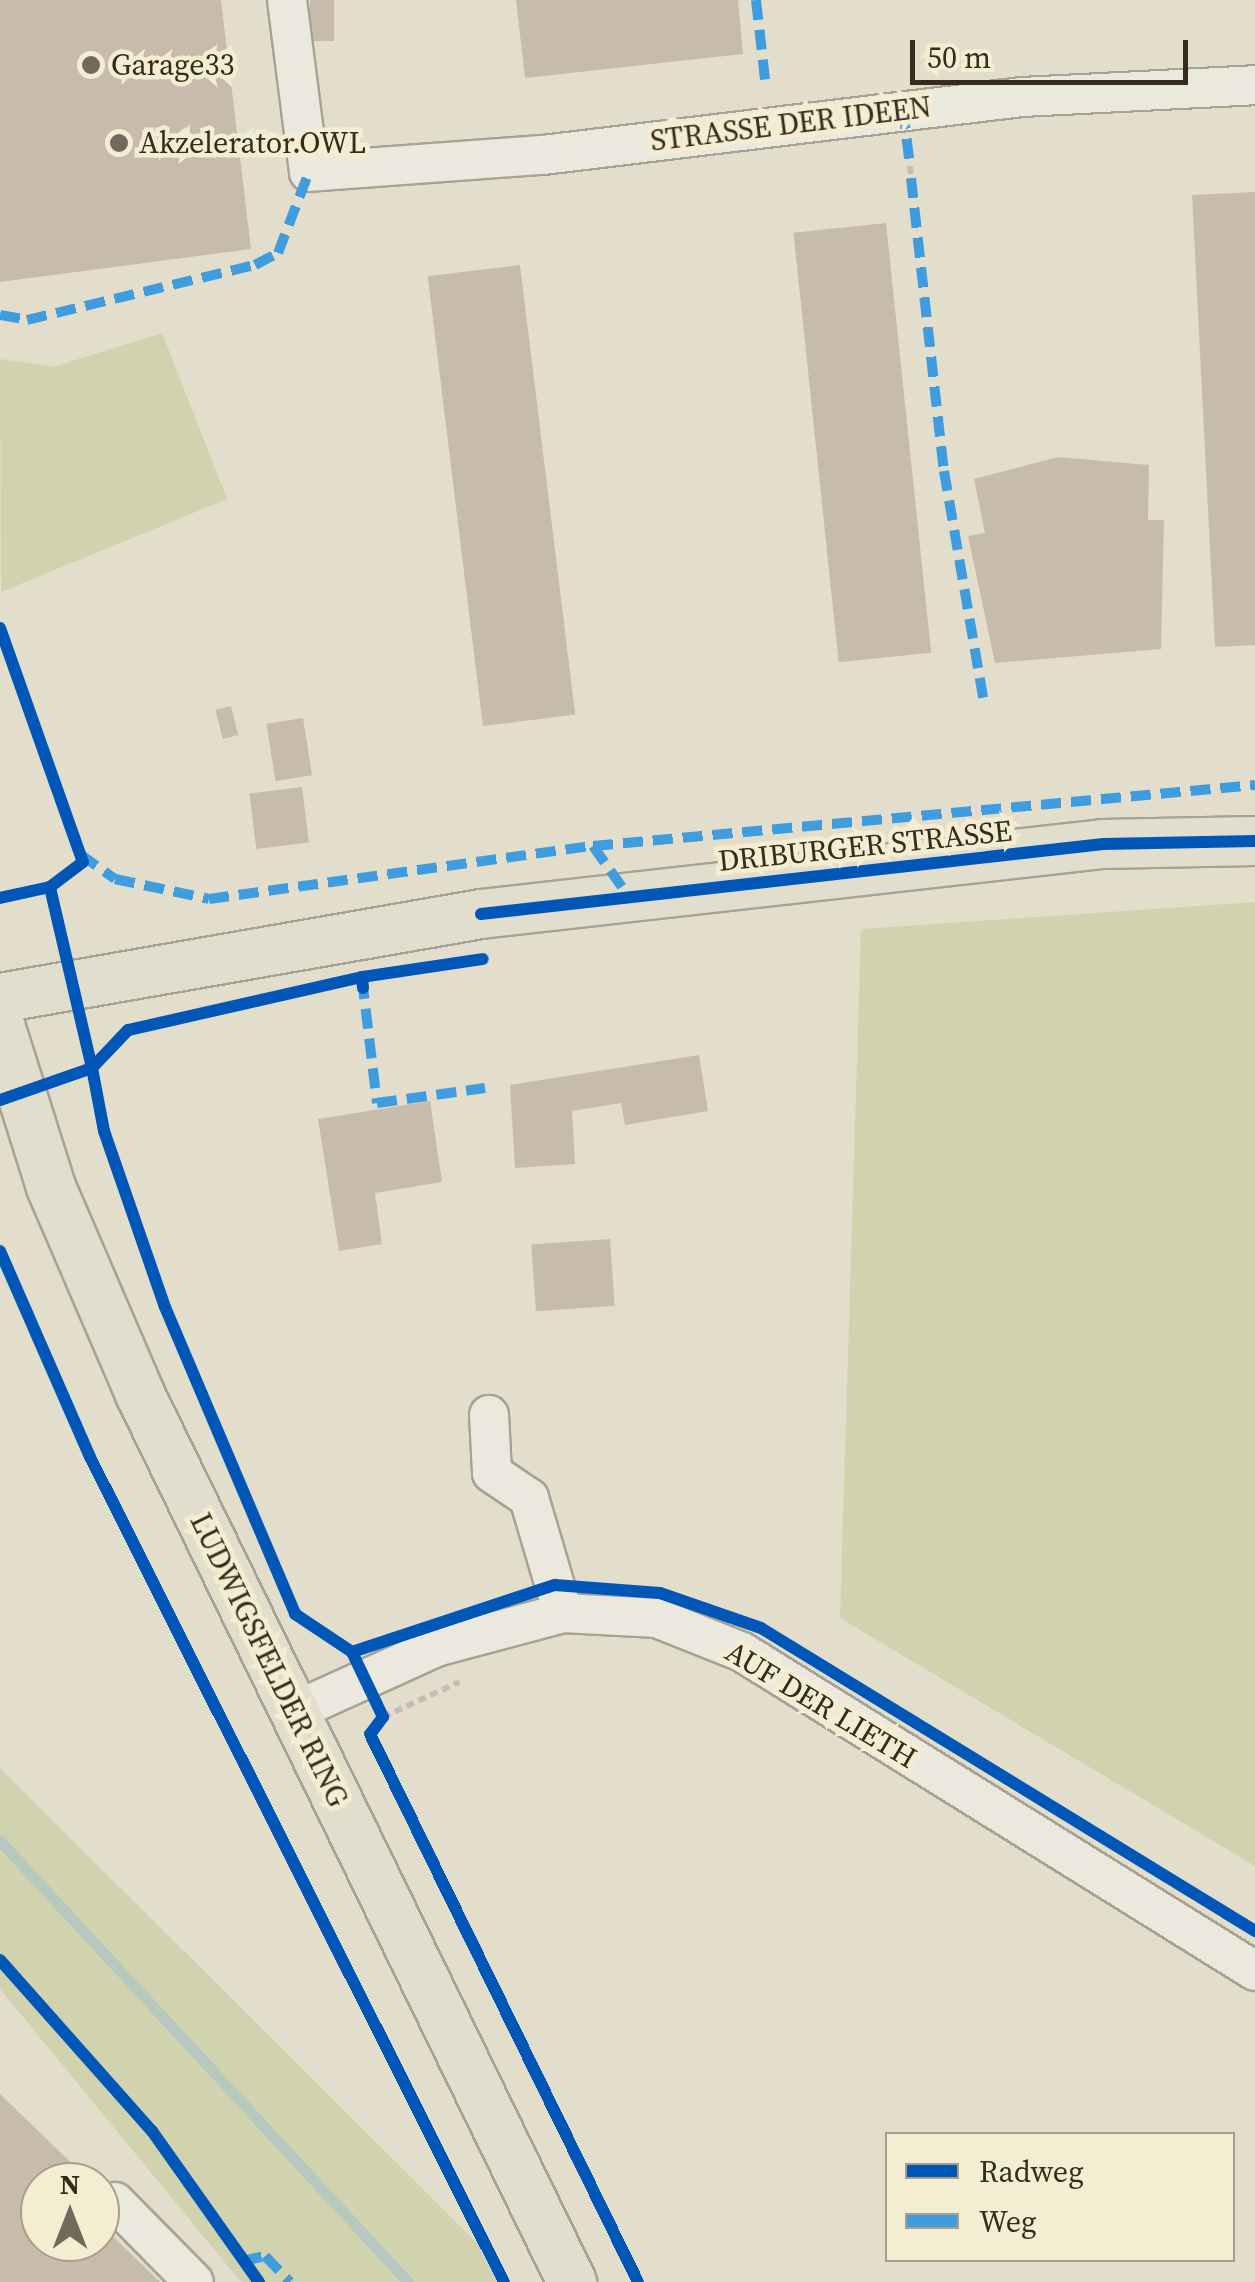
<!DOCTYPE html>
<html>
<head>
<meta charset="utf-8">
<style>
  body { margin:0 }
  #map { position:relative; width:1255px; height:2282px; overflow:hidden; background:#e3ddcb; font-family:"Source Serif 4",serif }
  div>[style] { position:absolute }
  .green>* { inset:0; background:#d0d3ad }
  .stream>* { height:11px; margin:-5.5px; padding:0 5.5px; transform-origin:5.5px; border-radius:5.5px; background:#b7c9bf }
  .building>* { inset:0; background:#c7bcac; transform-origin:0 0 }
  .path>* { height:6px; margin-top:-3px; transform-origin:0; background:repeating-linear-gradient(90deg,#c4beb4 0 8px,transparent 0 13px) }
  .roads { filter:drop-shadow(2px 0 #a8a295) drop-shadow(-2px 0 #a8a295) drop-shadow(0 2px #a8a295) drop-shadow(0 -2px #a8a295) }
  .minor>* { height:38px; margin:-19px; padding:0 19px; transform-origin:19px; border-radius:19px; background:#ebe8dd }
  .major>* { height:48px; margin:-24px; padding:0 24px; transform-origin:24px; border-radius:24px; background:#e2dece }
  .quiet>* { height:10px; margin-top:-5px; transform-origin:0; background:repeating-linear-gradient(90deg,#3e9cdf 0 20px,transparent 0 30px) }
  .cycleway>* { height:12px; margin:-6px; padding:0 6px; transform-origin:6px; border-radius:6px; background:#0057b8 }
  .dots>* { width:28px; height:28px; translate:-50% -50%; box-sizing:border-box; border:5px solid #f5edd1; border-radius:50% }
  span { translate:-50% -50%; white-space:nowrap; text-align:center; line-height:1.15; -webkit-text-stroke:9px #f5edd1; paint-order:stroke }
  .poi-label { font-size:30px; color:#362b1d }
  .left { translate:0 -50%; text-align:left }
  .street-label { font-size:30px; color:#362b1d }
  .legend { position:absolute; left:885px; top:2132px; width:350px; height:130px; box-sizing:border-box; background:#f5edd1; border:2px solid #a99f89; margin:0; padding:12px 18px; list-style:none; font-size:30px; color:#362b1d }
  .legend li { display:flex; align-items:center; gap:20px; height:50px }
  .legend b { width:50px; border:2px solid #a99f89 }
  .north { position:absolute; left:20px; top:2162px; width:100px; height:100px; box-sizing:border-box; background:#f5edd1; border:2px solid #a99f89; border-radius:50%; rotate:0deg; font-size:28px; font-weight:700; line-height:40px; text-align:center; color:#362b1d }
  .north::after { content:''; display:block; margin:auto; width:35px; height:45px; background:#73695a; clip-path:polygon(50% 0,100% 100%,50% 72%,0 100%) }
  .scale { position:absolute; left:910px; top:40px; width:278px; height:45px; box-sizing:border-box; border:5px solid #362b1d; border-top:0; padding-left:12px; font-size:30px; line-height:35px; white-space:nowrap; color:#362b1d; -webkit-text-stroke:8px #f5edd1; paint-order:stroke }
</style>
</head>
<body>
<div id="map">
  <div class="green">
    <div style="clip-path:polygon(162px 333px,227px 499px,1px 592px,0 359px,53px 367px)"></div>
    <div style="clip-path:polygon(1255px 902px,1255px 1866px,840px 1618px,861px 929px)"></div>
    <div style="clip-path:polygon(0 1768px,477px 2243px,497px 2282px,241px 2282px,0 1989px)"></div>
  </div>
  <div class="stream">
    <div style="left:0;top:1841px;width:601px;rotate:47.23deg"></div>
  </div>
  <div class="building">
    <div style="clip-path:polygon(0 0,221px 0,251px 249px,0 282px)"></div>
    <div style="left:310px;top:0;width:24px;height:41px"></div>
    <div style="clip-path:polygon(516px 0,738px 0,743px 54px,525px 78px)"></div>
    <div style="clip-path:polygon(1255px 192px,1255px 645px,1215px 647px,1192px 195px)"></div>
    <div style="left:886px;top:223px;width:432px;height:93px;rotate:84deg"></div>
    <div style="left:520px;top:265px;width:453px;height:93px;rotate:83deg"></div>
    <div style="clip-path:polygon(1058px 457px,1149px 465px,1148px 520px,1164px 520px,1161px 649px,995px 663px,968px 536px,985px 533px,974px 479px)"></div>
    <div style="left:231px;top:706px;width:30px;height:16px;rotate:76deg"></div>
    <div style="left:303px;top:718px;width:58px;height:37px;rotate:81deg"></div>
    <div style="left:302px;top:787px;width:56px;height:53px;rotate:83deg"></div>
    <div style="clip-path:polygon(699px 1055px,708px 1111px,625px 1125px,621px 1103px,572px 1111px,575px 1164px,515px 1168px,510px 1085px)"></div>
    <div style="clip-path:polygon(430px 1101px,442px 1182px,375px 1193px,382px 1244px,339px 1251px,318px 1119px)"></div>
    <div style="left:610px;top:1239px;width:67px;height:79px;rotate:86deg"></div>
    <div style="clip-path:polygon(0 2094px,91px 2182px,40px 2182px,40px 2242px,100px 2242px,100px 2224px,160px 2282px,0 2282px)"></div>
  </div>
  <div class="path">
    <div style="left:910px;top:166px;width:12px;rotate:85deg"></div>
    <div style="left:383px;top:1717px;width:84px;rotate:-24.7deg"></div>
  </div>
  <div class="roads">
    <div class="minor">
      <div style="left:287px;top:0;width:173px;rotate:82.7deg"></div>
      <div style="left:309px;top:172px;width:235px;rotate:-4.2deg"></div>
      <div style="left:543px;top:155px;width:482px;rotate:-6.9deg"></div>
      <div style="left:1022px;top:97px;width:233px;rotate:-2.9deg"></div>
      <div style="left:489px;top:1415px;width:58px;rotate:87deg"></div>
      <div style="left:492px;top:1473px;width:45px;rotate:34deg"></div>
      <div style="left:529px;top:1498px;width:120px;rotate:73.5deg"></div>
      <div style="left:293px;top:1712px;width:157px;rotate:-24.4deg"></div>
      <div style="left:436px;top:1647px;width:131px;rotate:-15deg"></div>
      <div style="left:563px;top:1613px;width:94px;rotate:3deg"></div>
      <div style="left:657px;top:1618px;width:92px;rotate:21.8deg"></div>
      <div style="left:742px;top:1652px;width:604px;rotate:31.87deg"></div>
      <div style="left:115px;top:2202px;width:112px;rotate:45.4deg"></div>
    </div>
    <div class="major">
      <div style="left:0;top:998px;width:488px;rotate:-9.9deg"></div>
      <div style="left:481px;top:914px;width:626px;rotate:-6.42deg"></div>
      <div style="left:1103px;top:844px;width:152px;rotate:-1.1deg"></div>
      <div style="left:0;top:1025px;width:170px;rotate:72.5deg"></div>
      <div style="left:51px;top:1187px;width:225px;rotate:66.7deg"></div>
      <div style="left:140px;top:1394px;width:988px;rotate:64.06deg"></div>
    </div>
  </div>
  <div class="quiet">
    <div style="left:756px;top:0;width:80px;rotate:83.5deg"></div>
    <div style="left:903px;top:109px;width:57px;rotate:83deg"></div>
    <div style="left:252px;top:151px;width:54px;rotate:-7.4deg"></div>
    <div style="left:911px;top:178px;width:295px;rotate:83.6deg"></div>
    <div style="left:944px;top:471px;width:235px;rotate:80.2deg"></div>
    <div style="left:0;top:315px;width:27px;rotate:10deg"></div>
    <div style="left:27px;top:320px;width:235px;rotate:-13.6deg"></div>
    <div style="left:255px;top:265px;width:26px;rotate:-28deg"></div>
    <div style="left:278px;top:253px;width:87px;rotate:-69.1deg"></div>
    <div style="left:593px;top:846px;width:62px;rotate:54.8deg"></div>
    <div style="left:80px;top:854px;width:43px;rotate:35.5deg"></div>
    <div style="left:115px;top:879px;width:96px;rotate:12deg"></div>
    <div style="left:209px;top:899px;width:388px;rotate:-7.9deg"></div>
    <div style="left:593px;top:846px;width:665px;rotate:-5.26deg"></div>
    <div style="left:362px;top:979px;width:125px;rotate:83.1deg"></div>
    <div style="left:377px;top:1103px;width:109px;rotate:-7.9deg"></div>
    <div style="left:242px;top:2261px;width:24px;rotate:-12deg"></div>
    <div style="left:265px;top:2256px;width:36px;rotate:46deg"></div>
  </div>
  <div class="cycleway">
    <div style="left:0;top:628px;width:248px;rotate:70.5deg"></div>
    <div style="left:83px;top:862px;width:41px;rotate:142.9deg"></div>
    <div style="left:50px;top:887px;width:51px;rotate:167.6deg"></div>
    <div style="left:481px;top:914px;width:626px;rotate:-6.42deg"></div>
    <div style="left:1103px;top:844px;width:152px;rotate:-1.1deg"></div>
    <div style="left:362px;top:977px;width:240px;rotate:167.2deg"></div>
    <div style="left:128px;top:1030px;width:52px;rotate:133.5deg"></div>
    <div style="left:92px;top:1068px;width:64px;rotate:79.2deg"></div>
    <div style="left:104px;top:1131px;width:186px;rotate:70.9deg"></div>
    <div style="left:165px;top:1307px;width:333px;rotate:67deg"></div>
    <div style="left:295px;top:1614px;width:69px;rotate:33.7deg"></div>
    <div style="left:352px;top:1652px;width:72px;rotate:64.5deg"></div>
    <div style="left:383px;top:1717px;width:21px;rotate:127deg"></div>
    <div style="left:370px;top:1734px;width:610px;rotate:63.94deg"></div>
    <div style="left:363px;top:988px;width:11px;rotate:-95deg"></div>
    <div style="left:362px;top:977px;width:122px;rotate:-8.5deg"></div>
    <div style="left:0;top:1100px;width:97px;rotate:-19.2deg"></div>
    <div style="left:92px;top:1068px;width:186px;rotate:-103.1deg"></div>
    <div style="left:0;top:1251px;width:225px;rotate:66.4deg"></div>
    <div style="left:90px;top:1457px;width:923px;rotate:63.35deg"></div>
    <div style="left:352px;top:1652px;width:214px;rotate:-18.3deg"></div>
    <div style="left:555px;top:1585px;width:105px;rotate:4.4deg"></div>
    <div style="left:660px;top:1593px;width:107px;rotate:19.1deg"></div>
    <div style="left:761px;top:1628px;width:580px;rotate:31.52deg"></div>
    <div style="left:0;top:1960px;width:229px;rotate:48.4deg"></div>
    <div style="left:152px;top:2131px;width:185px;rotate:54.7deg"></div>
  </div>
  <div class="dots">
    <div style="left:91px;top:65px;background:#73695a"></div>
    <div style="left:119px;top:143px;background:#73695a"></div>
  </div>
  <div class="poi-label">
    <span class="left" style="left:111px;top:65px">Garage33</span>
    <span class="left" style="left:139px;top:143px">Akzelerator.OWL</span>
  </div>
  <div class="street-label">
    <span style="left:791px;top:124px;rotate:-7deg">STRASSE DER IDEEN</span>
    <span style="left:865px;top:846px;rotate:-6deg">DRIBURGER STRASSE</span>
    <span style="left:269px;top:1660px;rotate:64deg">LUDWIGSFELDER RING</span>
    <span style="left:821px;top:1705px;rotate:31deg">AUF DER LIETH</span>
  </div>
  <ul class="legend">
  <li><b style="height:12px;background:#0057b8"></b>Radweg</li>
  <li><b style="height:12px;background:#3e9cdf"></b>Weg</li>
  </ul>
  <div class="north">N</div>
  <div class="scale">50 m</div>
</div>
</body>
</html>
